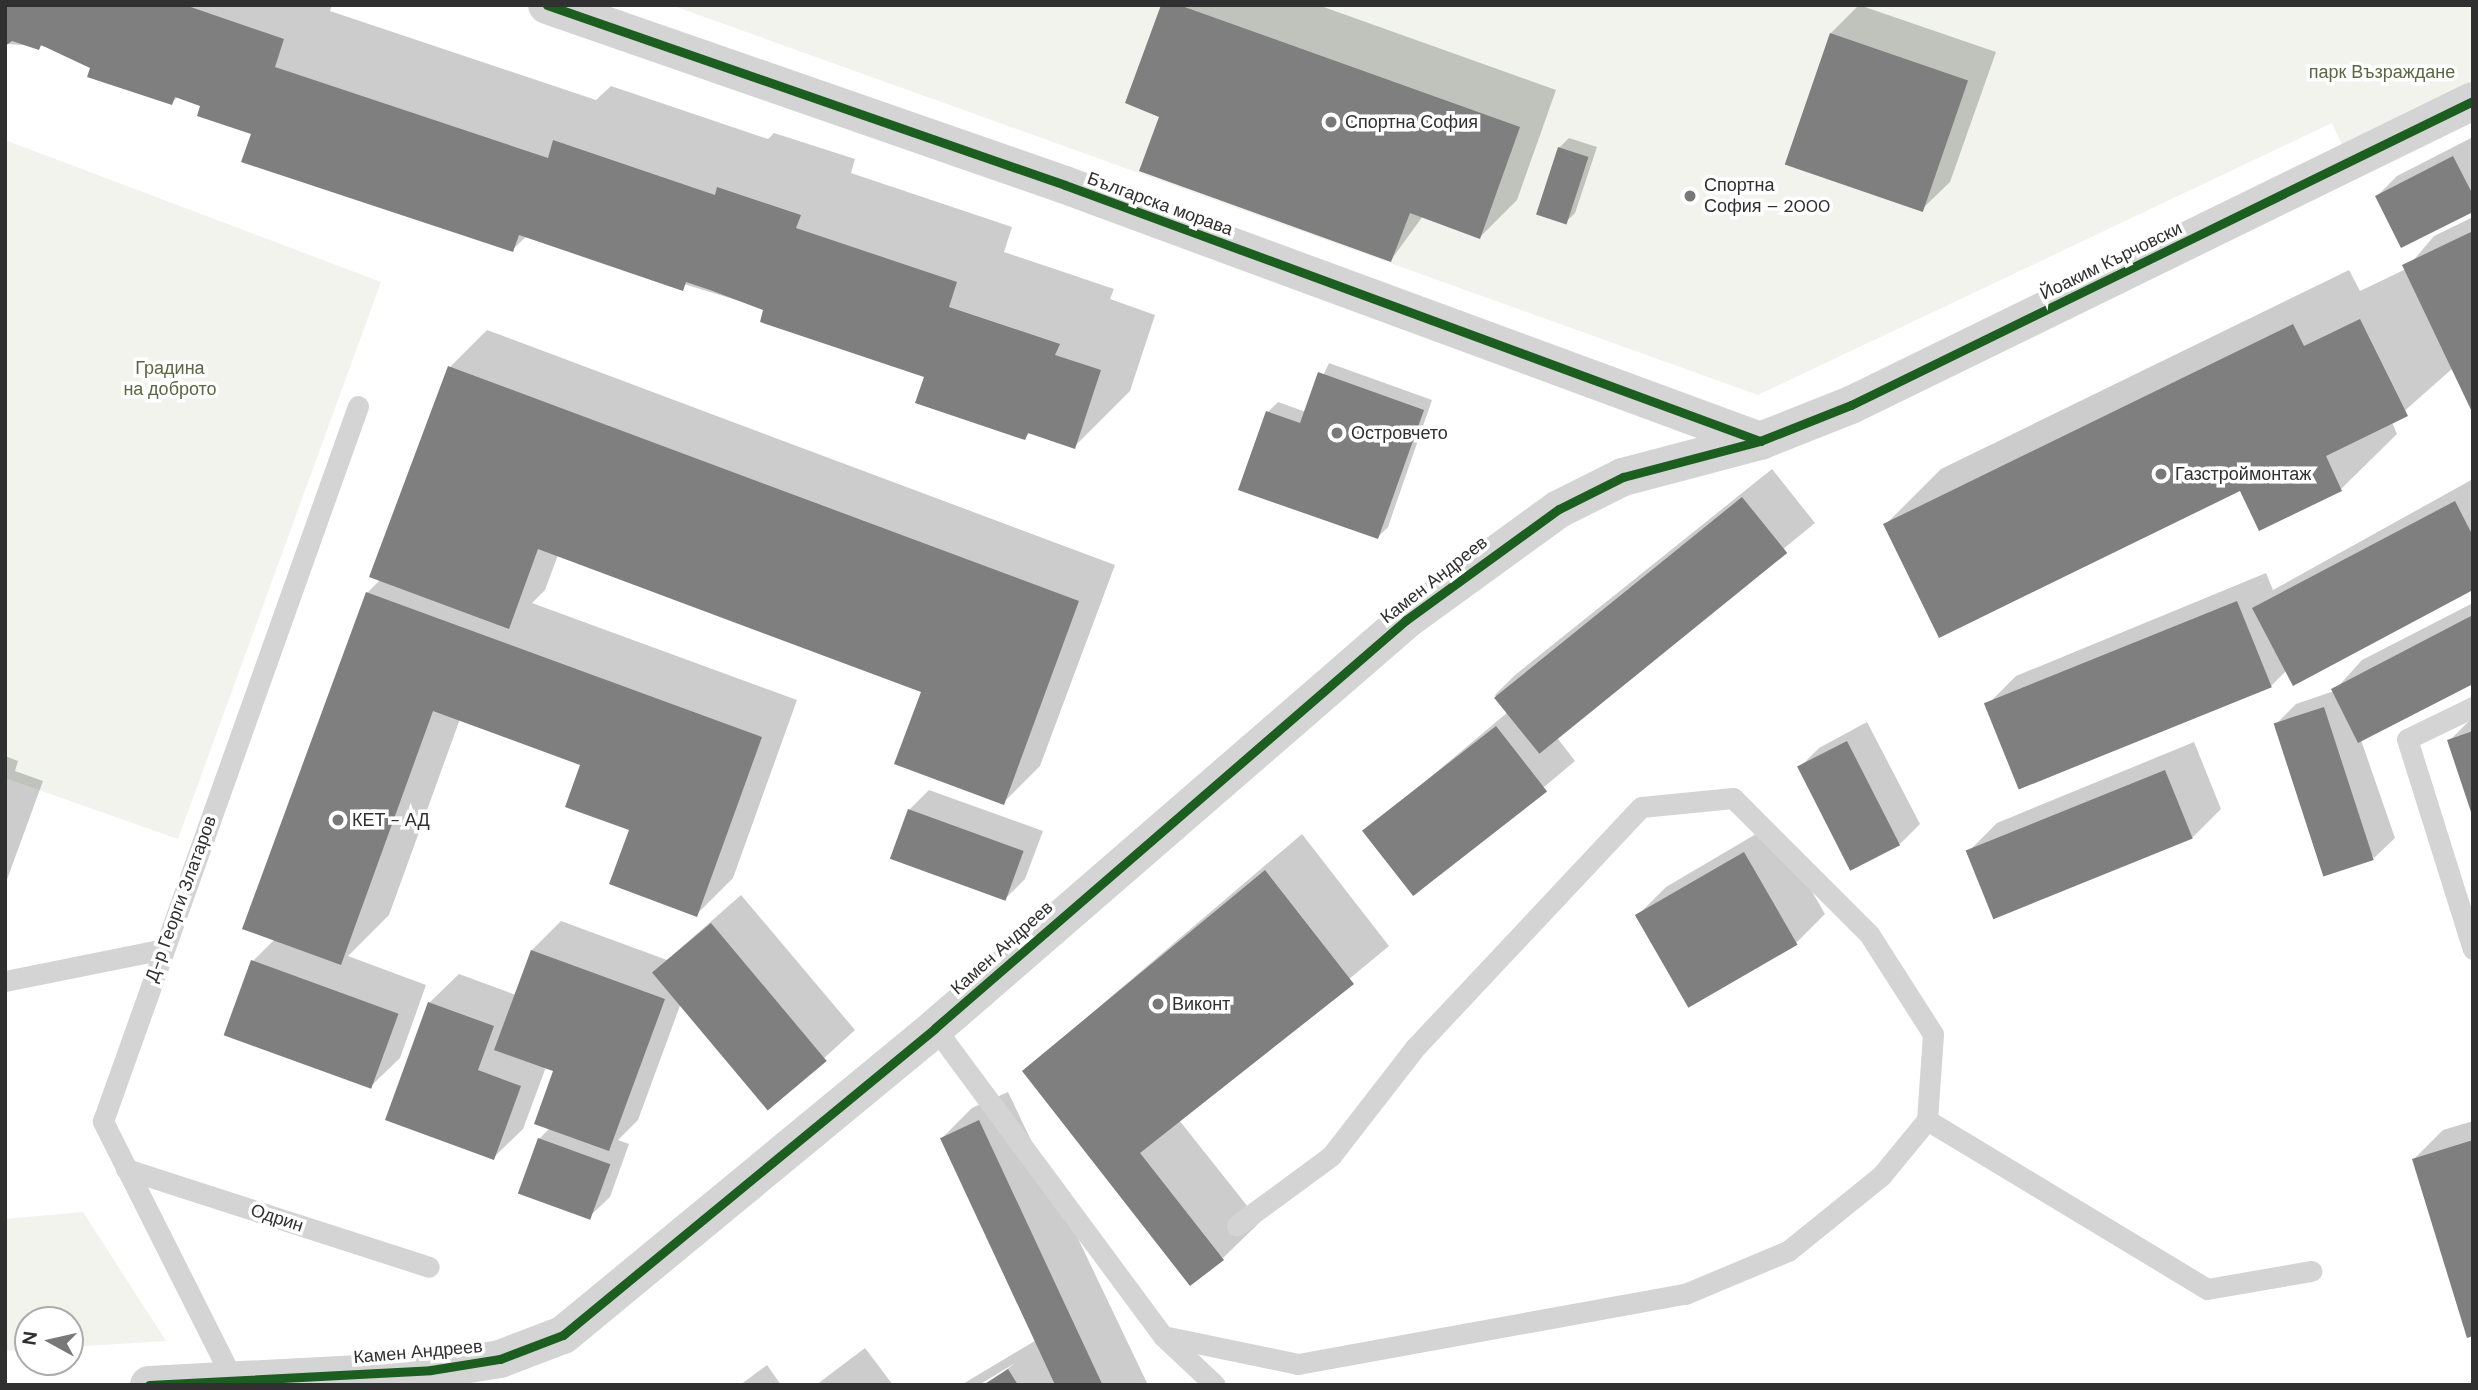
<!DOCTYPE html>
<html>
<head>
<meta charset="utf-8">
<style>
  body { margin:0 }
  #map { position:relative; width:2478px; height:1390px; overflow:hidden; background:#fff; font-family:"DM Sans",sans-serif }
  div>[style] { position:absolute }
  .green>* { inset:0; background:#f1f3ec }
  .shadow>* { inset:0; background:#0003 }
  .building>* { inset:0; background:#7f7f7f; transform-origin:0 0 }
  .lane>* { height:21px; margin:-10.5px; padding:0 10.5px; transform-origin:10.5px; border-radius:10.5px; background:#d4d4d4 }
  .street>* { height:38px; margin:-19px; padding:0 19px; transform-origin:19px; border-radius:19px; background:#d4d4d4 }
  .cycleway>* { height:9px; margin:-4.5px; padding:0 4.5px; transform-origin:4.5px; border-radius:4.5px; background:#1b5e20 }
  .dots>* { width:19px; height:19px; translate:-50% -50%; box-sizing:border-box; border:4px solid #fff; border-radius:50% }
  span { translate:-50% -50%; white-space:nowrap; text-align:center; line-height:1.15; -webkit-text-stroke:7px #fff; paint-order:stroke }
  .park-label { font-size:18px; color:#5a6842 }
  .poi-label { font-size:18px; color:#303030 }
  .left { translate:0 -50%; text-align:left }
  .street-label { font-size:18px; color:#303030 }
  .frame { position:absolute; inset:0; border:7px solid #303030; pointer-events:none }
  .north { position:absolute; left:14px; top:1306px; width:70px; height:70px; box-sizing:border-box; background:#fff; border:2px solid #acacac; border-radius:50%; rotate:278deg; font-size:19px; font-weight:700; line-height:28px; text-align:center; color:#303030 }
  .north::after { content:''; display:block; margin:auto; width:24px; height:32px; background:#787878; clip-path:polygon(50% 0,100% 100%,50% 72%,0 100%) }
</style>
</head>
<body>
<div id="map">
  <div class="green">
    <div style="clip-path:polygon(671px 5px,2473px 5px,2473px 101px,2350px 162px,2332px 123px,1758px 395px)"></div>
    <div style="clip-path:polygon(5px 140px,381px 282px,178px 839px,5px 778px)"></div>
    <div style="clip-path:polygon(83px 1212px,166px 1341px,70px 1347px,70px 1320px,28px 1320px,28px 1349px,5px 1351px,5px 1219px)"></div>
  </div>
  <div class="shadow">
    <div style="clip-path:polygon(5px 5px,332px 5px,330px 11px,596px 100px,611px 86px,768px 139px,774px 133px,855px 159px,851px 173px,1012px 227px,1004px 252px,1114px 289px,1110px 299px,1155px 315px,1130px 391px,1074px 447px,1030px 432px,1025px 438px,927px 376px,766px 309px,527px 236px,512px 250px,202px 104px,178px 97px,171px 103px,54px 47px,5px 44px)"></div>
    <div style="clip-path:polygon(1162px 5px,1318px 5px,1556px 90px,1517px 200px,1480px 237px,1423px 216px,1391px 260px,1161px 116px)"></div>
    <div style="clip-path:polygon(1859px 5px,1996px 52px,1950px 182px,1920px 211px,1831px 33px)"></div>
    <div style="clip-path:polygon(2473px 137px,2473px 210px,2377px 196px,2397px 176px)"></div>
    <div style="clip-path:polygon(1569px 138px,1597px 147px,1575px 213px,1565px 223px,1559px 148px)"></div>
    <div style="clip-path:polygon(2473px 217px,2473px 410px,2453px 368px,2392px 422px,2397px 434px,2341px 489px,2260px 529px,2241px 489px,1885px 525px,1941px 469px,2349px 270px,2360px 291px,2406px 269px,2434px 236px)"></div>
    <div style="clip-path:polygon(487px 330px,1115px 565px,1040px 766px,1003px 803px,923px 691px,558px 555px,545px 590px,532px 603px,797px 700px,733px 878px,696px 915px,583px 764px,460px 719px,389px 915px,348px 956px,426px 985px,400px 1058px,370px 1087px,253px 961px,275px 939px,367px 593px,381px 579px,372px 576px,450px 367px)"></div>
    <div style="clip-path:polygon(1329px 363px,1432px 400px,1388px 527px,1378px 537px,1268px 412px,1278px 402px,1306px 412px)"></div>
    <div style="clip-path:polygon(1772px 469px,1815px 523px,1555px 735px,1575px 761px,1415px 895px,1365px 832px,1508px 712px,1495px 695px,1515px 675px)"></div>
    <div style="clip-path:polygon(2473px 479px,2473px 588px,2287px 670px,2271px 686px,1987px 705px,2016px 676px,2266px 573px,2273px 590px)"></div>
    <div style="clip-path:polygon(2473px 603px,2473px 682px,2361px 740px,2395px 838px,2374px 858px,2276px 724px,2296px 704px,2334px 691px,2362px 660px)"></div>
    <div style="clip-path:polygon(2473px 717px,2473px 810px,2449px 741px)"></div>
    <div style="clip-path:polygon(1867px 722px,1920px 824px,1900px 844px,1799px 768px,1819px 748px)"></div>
    <div style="clip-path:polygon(2194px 742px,2221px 809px,2192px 838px,1968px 852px,1997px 823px)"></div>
    <div style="clip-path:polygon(5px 756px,18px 761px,15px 771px,43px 781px,5px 885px)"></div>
    <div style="clip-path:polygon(929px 790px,1043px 831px,1025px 879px,1005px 899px,909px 810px)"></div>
    <div style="clip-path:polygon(1773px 824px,1825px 914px,1796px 943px,1637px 916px,1666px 887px)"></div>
    <div style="clip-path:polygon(1302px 834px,1389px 946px,1179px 1120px,1260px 1222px,1223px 1258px,1024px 1071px)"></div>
    <div style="clip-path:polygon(741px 895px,855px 1030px,769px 1108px,681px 1003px,638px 1120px,618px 1140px,629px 1144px,610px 1197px,589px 1217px,539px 1139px,550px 1128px,555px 1070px,546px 1067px,523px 1129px,493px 1158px,429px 1003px,459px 974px,516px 995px,532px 950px,561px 921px,667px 960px)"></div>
    <div style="clip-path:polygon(1008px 1092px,1148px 1385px,986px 1385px,1015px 1363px,979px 1385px,961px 1385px,1038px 1339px,942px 1138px,972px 1108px)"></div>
    <div style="clip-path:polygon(2473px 1121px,2473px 1335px,2414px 1159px,2443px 1130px)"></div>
    <div style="clip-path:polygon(865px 1348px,893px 1385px,816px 1385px)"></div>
    <div style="clip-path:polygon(767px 1365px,781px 1385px,740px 1385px)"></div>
  </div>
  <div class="building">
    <div style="clip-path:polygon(5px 5px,185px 5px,284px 39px,275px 67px,548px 158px,553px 140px,715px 195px,717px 187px,801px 215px,796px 228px,957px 282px,949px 307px,1060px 344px,1055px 355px,1101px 370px,1075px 449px,1028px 433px,1025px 440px,915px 403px,924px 377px,760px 322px,763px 310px,710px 290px,686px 282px,683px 291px,519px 235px,513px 252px,241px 162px,251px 134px,197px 116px,200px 106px,175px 97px,172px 105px,87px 77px,90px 68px,41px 45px,39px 50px,12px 41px,5px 46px)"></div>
    <div style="clip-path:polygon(1161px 5px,1179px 5px,1520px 127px,1480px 239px,1410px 213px,1391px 262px,1139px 171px,1159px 117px,1125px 103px)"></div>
    <div style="left:1830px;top:33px;width:146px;height:139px;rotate:19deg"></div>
    <div style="left:1558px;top:147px;width:32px;height:71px;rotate:18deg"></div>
    <div style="clip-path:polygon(2453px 156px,2473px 195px,2473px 212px,2401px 248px,2375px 196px)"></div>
    <div style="clip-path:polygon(2473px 231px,2473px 414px,2402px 265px)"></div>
    <div style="clip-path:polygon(2360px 319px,2408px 416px,2326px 456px,2342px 491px,2259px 531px,2240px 491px,1939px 638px,1883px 524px,2293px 324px,2304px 346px)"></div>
    <div style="clip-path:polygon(448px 366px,1079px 601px,1004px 805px,894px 764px,921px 692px,538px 549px,509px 629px,369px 577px)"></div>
    <div style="clip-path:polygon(1318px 372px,1424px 410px,1378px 539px,1238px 490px,1266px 411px,1300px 423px)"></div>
    <div style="left:1742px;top:497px;width:72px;height:319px;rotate:51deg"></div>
    <div style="clip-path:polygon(2455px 501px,2473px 536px,2473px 590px,2293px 686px,2252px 608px)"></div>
    <div style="clip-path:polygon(366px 592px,762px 737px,697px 917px,609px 884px,629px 830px,565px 807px,580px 765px,433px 711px,341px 965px,242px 929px)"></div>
    <div style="left:2237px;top:601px;width:93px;height:273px;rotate:68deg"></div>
    <div style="clip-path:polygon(2473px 615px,2473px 684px,2358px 743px,2331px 689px)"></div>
    <div style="left:2324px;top:707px;width:161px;height:53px;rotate:72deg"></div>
    <div style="left:1496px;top:726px;width:83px;height:170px;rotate:52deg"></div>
    <div style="clip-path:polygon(2473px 731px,2473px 814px,2472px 815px,2447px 740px)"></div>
    <div style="left:1847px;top:741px;width:117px;height:56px;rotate:63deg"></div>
    <div style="left:2165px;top:770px;width:74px;height:215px;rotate:68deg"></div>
    <div style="left:908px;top:809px;width:123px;height:53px;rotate:20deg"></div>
    <div style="left:1744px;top:852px;width:107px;height:126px;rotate:60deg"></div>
    <div style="clip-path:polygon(1265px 870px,1354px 984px,1140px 1153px,1224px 1260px,1190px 1286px,1022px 1071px)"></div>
    <div style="left:711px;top:923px;width:180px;height:77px;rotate:50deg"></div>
    <div style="clip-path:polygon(531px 950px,665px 999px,609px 1151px,534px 1124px,553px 1071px,494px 1050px)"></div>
    <div style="left:251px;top:960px;width:157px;height:80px;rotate:20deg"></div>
    <div style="clip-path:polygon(428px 1002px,494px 1026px,478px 1070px,521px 1086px,494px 1160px,385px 1120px)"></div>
    <div style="left:979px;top:1120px;width:293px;height:43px;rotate:65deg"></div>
    <div style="left:538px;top:1138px;width:77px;height:59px;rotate:20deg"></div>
    <div style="clip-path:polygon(2473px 1140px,2473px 1336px,2467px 1338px,2412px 1159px)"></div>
    <div style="clip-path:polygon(1008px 1369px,1018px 1385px,983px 1385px)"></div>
  </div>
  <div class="lane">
    <div style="left:2473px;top:707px;width:73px;rotate:154.1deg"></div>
    <div style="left:2407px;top:739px;width:220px;rotate:72.6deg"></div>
    <div style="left:5px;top:981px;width:161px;rotate:-11.4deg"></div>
    <div style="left:935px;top:1028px;width:383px;rotate:53.5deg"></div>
    <div style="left:1163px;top:1336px;width:71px;rotate:43.3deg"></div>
    <div style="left:1927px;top:1120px;width:327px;rotate:31.1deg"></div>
    <div style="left:2207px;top:1289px;width:106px;rotate:-9.8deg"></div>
    <div style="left:126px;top:1169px;width:318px;rotate:17.9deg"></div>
    <div style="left:1163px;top:1336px;width:138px;rotate:11.7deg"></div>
    <div style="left:1298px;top:1364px;width:393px;rotate:-10.3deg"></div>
    <div style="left:1685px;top:1294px;width:112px;rotate:-22.7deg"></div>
    <div style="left:1788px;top:1251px;width:119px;rotate:-38.9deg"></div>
    <div style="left:1881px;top:1176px;width:72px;rotate:-50.6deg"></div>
    <div style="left:1927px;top:1120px;width:86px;rotate:-86deg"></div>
    <div style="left:1933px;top:1034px;width:119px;rotate:-122.6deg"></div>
    <div style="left:1869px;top:934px;width:192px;rotate:-135deg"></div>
    <div style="left:1733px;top:798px;width:92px;rotate:174.4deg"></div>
    <div style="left:1641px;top:807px;width:332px;rotate:133.2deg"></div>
    <div style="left:1414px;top:1049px;width:135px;rotate:127.8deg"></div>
    <div style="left:1331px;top:1156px;width:117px;rotate:143.7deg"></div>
    <div style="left:233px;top:1380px;width:290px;rotate:-116.7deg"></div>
    <div style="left:103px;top:1121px;width:759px;rotate:-70.37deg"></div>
  </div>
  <div class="street">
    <div style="left:547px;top:5px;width:548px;rotate:19.16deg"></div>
    <div style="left:1065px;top:185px;width:741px;rotate:20.22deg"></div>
    <div style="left:149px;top:1385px;width:282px;rotate:-3deg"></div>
    <div style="left:431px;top:1370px;width:70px;rotate:-9.1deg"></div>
    <div style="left:500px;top:1359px;width:67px;rotate:-20.9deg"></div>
    <div style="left:563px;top:1335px;width:482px;rotate:-39.5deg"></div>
    <div style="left:935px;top:1028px;width:623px;rotate:-40.9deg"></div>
    <div style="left:1406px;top:620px;width:189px;rotate:-36deg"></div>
    <div style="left:1559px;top:509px;width:72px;rotate:-26.6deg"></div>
    <div style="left:1623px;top:477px;width:142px;rotate:-14.7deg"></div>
    <div style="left:1760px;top:441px;width:98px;rotate:-21.6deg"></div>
    <div style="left:1851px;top:405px;width:692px;rotate:-26.05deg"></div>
  </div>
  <div class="cycleway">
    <div style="left:547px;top:5px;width:548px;rotate:19.16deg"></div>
    <div style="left:1065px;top:185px;width:741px;rotate:20.22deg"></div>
    <div style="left:149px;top:1385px;width:282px;rotate:-3deg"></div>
    <div style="left:431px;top:1370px;width:70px;rotate:-9.1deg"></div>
    <div style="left:500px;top:1359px;width:67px;rotate:-20.9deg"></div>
    <div style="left:563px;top:1335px;width:482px;rotate:-39.5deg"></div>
    <div style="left:935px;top:1028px;width:623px;rotate:-40.9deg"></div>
    <div style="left:1406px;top:620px;width:189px;rotate:-36deg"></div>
    <div style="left:1559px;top:509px;width:72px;rotate:-26.6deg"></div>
    <div style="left:1623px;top:477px;width:142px;rotate:-14.7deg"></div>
    <div style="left:1760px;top:441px;width:98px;rotate:-21.6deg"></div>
    <div style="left:1851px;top:405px;width:692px;rotate:-26.05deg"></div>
  </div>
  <div class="dots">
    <div style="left:1331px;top:122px;background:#787878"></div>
    <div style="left:1690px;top:196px;background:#787878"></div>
    <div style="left:1337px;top:433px;background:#787878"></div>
    <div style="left:2161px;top:474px;background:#787878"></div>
    <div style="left:338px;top:820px;background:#787878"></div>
    <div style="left:1158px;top:1004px;background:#787878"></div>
  </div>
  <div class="park-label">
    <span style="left:2382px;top:72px">парк Възраждане</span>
    <span style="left:170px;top:379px">Градина<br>на доброто</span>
  </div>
  <div class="poi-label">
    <span class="left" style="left:1345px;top:122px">Спортна София</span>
    <span class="left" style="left:1704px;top:196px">Спортна<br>София – 2000</span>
    <span class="left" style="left:1351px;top:433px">Островчето</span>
    <span class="left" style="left:2175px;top:474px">Газстроймонтаж</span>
    <span class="left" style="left:352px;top:820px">КЕТ - АД</span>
    <span class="left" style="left:1172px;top:1004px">Виконт</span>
  </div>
  <div class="street-label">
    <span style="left:1160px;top:204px;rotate:20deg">Българска морава</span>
    <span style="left:2111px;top:261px;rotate:-26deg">Йоаким Кърчовски</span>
    <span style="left:1434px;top:580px;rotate:-38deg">Камен Андреев</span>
    <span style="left:181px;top:899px;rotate:-70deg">Д-р Георги Златаров</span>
    <span style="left:1002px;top:948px;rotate:-42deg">Камен Андреев</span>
    <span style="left:277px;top:1218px;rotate:18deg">Одрин</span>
    <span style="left:418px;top:1352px;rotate:-5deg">Камен Андреев</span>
  </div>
  <div class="frame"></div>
  <div class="north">N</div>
</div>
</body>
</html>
